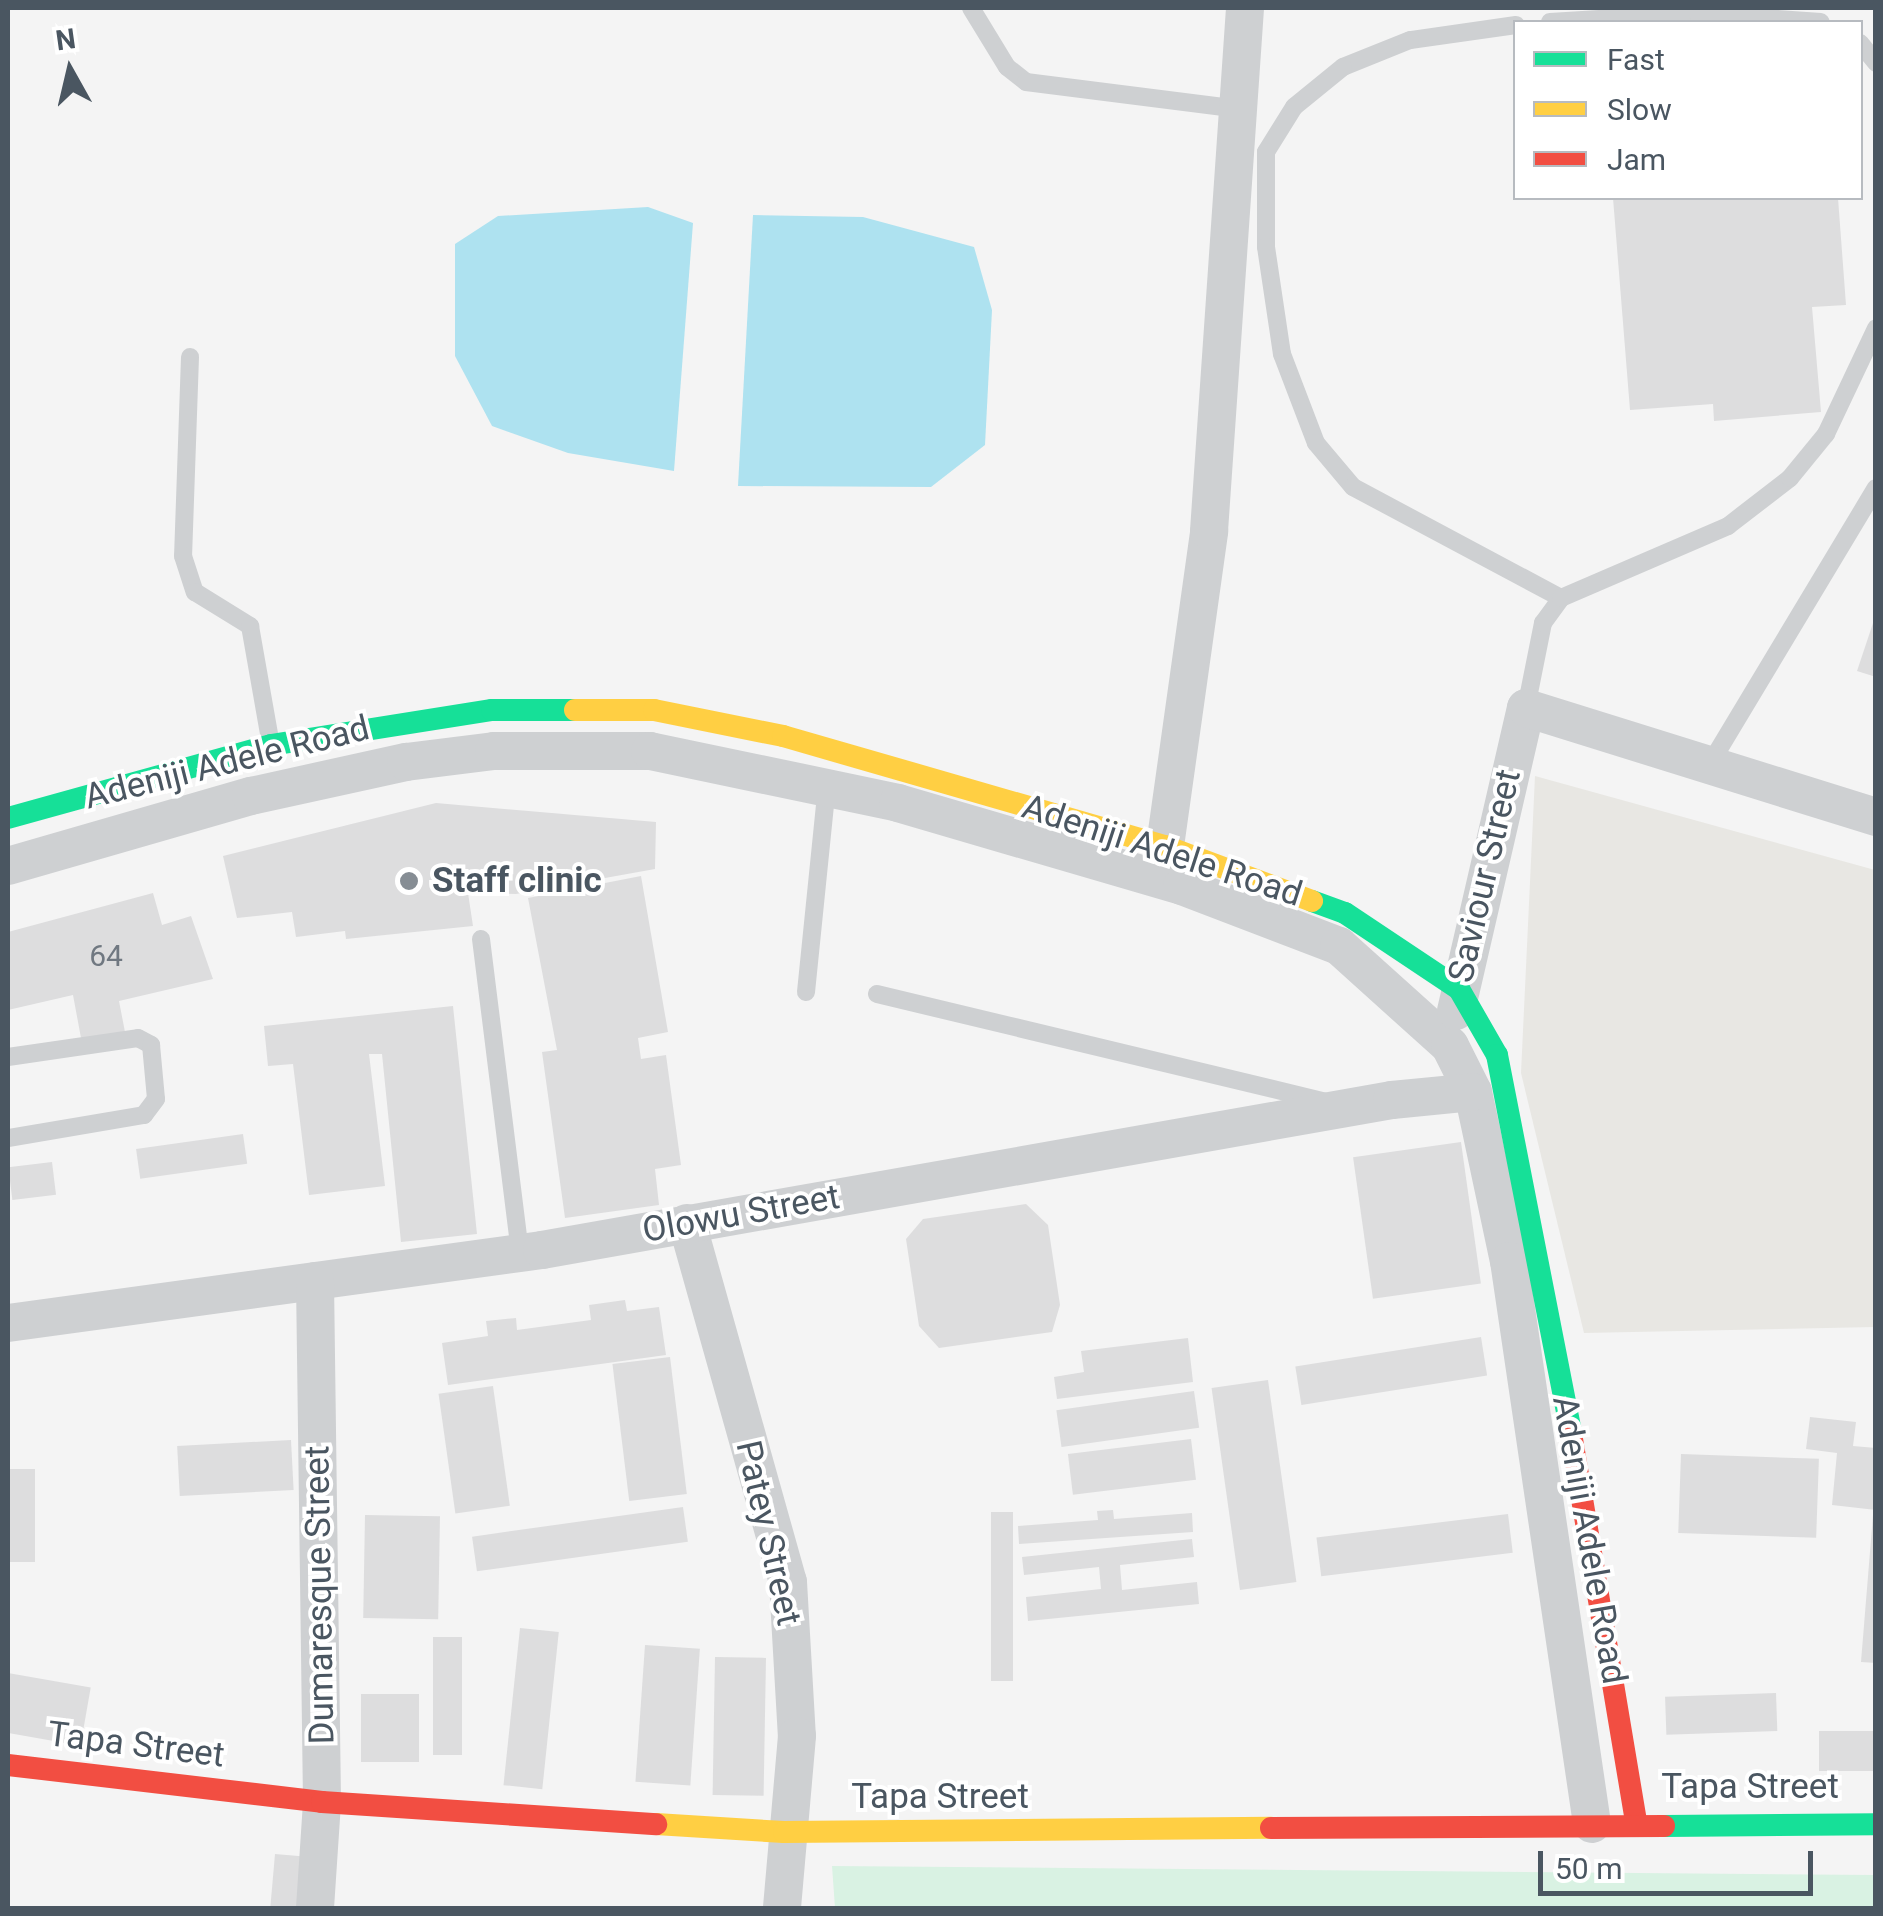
<!DOCTYPE html>
<html>
<head>
<meta charset="utf-8">
<style>
  body { margin:0 }
  #map { position:relative; width:1883px; height:1916px; overflow:hidden; background:#f4f4f4; font-family:Roboto,sans-serif }
  div>[style] { position:absolute }
  .commercial>* { inset:0; background:#e8e7e3 }
  .green>* { inset:0; background:#d9f2e3 }
  .water>* { inset:0; background:#aee2f0 }
  .building>* { inset:0; background:#ddddde; transform-origin:0 0 }
  .lane>* { height:18px; margin:-9px; padding:0 9px; transform-origin:9px; border-radius:9px; background:#ced0d2 }
  .street>* { height:38px; margin:-19px; padding:0 19px; transform-origin:19px; border-radius:19px; background:#ced0d2 }
  .fast>* { height:22px; margin:-11px; padding:0 11px; transform-origin:11px; border-radius:11px; background:#16e098 }
  .slow>* { height:22px; margin:-11px; padding:0 11px; transform-origin:11px; border-radius:11px; background:#ffcf43 }
  .jam>* { height:22px; margin:-11px; padding:0 11px; transform-origin:11px; border-radius:11px; background:#f24e42 }
  .dots>* { width:28px; height:28px; translate:-50% -50%; box-sizing:border-box; border:5px solid #fff; border-radius:50% }
  span { translate:-50% -50%; white-space:nowrap; text-align:center; line-height:1.15; -webkit-text-stroke:8px #fff; paint-order:stroke }
  .number-label { font-size:30px; color:#707881 }
  .number-label span { -webkit-text-stroke-width:0 }
  .street-label { font-size:35px; color:#4a5661 }
  .poi-label { font-size:35px; color:#4a5661; font-weight:700 }
  .left { translate:0 -50%; text-align:left }
  .frame { position:absolute; inset:0; border:10px solid #4a5661; pointer-events:none }
  .legend { position:absolute; left:1513px; top:20px; width:350px; height:180px; box-sizing:border-box; background:#fff; border:2px solid #b7bbc0; margin:0; padding:12px 18px; list-style:none; font-size:30px; color:#4a5661 }
  .legend li { display:flex; align-items:center; gap:20px; height:50px }
  .legend b { width:50px; border:2px solid #b7bbc0 }
  .north { position:absolute; left:20px; top:20px; width:100px; height:100px; -webkit-text-stroke:8px #fff; paint-order:stroke; rotate:352deg; font-size:28px; font-weight:700; line-height:40px; text-align:center; color:#4a5661 }
  .north::after { content:''; display:block; margin:auto; width:35px; height:45px; background:#4a5661; clip-path:polygon(50% 0,100% 100%,50% 72%,0 100%) }
  .scale { position:absolute; left:1538px; top:1851px; width:275px; height:45px; box-sizing:border-box; border:5px solid #4a5661; border-top:0; padding-left:12px; font-size:30px; line-height:35px; white-space:nowrap; color:#4a5661; -webkit-text-stroke:8px #fff; paint-order:stroke }
</style>
</head>
<body>
<div id="map">
  <div class="commercial">
    <div style="clip-path:polygon(1535px 776px,1875px 870px,1875px 1327px,1584px 1333px,1521px 1073px)"></div>
  </div>
  <div class="green">
    <div style="clip-path:polygon(832px 1866px,1875px 1875px,1876px 1908px,835px 1908px)"></div>
  </div>
  <div class="water">
    <div style="clip-path:polygon(648px 207px,693px 223px,674px 471px,568px 453px,492px 426px,455px 356px,455px 244px,498px 216px)"></div>
    <div style="clip-path:polygon(753px 215px,863px 217px,974px 247px,992px 310px,985px 445px,931px 487px,738px 486px)"></div>
  </div>
  <div class="building">
    <div style="clip-path:polygon(1613px 198px,1838px 198px,1846px 305px,1812px 307px,1821px 412px,1714px 421px,1713px 404px,1630px 410px)"></div>
    <div style="clip-path:polygon(1875px 617px,1876px 618px,1876px 677px,1857px 671px)"></div>
    <div style="clip-path:polygon(436px 803px,656px 822px,655px 869px,516px 894px,468px 893px,473px 926px,346px 939px,345px 931px,296px 937px,292px 912px,237px 918px,223px 856px)"></div>
    <div style="clip-path:polygon(641px 876px,668px 1032px,638px 1038px,641px 1059px,666px 1055px,681px 1165px,655px 1169px,659px 1205px,565px 1218px,542px 1052px,557px 1050px,528px 898px)"></div>
    <div style="clip-path:polygon(153px 893px,162px 925px,191px 916px,213px 979px,119px 1001px,125px 1032px,81px 1038px,73px 995px,8px 1010px,8px 932px)"></div>
    <div style="clip-path:polygon(453px 1006px,477px 1234px,401px 1242px,382px 1054px,369px 1054px,385px 1186px,309px 1195px,293px 1064px,268px 1066px,264px 1026px)"></div>
    <div style="left:243px;top:1134px;width:30px;height:108px;rotate:82deg"></div>
    <div style="left:1461px;top:1142px;width:143px;height:109px;rotate:82deg"></div>
    <div style="left:52px;top:1162px;width:33px;height:44px;rotate:83deg"></div>
    <div style="clip-path:polygon(1026px 1204px,1048px 1225px,1060px 1305px,1052px 1332px,939px 1348px,919px 1326px,906px 1239px,923px 1219px)"></div>
    <div style="clip-path:polygon(625px 1300px,627px 1311px,659px 1307px,666px 1355px,448px 1385px,442px 1343px,488px 1336px,486px 1321px,516px 1318px,517px 1330px,591px 1320px,589px 1305px)"></div>
    <div style="left:1481px;top:1337px;width:39px;height:188px;rotate:81deg"></div>
    <div style="clip-path:polygon(1188px 1338px,1193px 1382px,1057px 1399px,1054px 1377px,1084px 1372px,1081px 1351px)"></div>
    <div style="left:670px;top:1357px;width:138px;height:58px;rotate:83deg"></div>
    <div style="left:1268px;top:1380px;width:204px;height:57px;rotate:82deg"></div>
    <div style="left:493px;top:1386px;width:121px;height:55px;rotate:82deg"></div>
    <div style="left:1194px;top:1391px;width:37px;height:139px;rotate:82deg"></div>
    <div style="clip-path:polygon(1810px 1417px,1856px 1422px,1853px 1446px,1876px 1448px,1876px 1510px,1832px 1505px,1837px 1453px,1806px 1449px)"></div>
    <div style="left:1191px;top:1439px;width:41px;height:124px;rotate:83deg"></div>
    <div style="left:291px;top:1440px;width:50px;height:114px;rotate:87deg"></div>
    <div style="left:1681px;top:1454px;width:138px;height:79px;rotate:2deg"></div>
    <div style="left:8px;top:1469px;width:27px;height:93px"></div>
    <div style="left:683px;top:1507px;width:35px;height:213px;rotate:82deg"></div>
    <div style="clip-path:polygon(1113px 1510px,1114px 1519px,1192px 1513px,1193px 1532px,1019px 1544px,1018px 1526px,1098px 1520px,1097px 1511px)"></div>
    <div style="left:991px;top:1512px;width:22px;height:169px"></div>
    <div style="left:1508px;top:1514px;width:39px;height:193px;rotate:83deg"></div>
    <div style="left:365px;top:1515px;width:75px;height:103px;rotate:1deg"></div>
    <div style="clip-path:polygon(1873px 1515px,1876px 1515px,1876px 1663px,1861px 1662px)"></div>
    <div style="clip-path:polygon(1192px 1539px,1194px 1557px,1120px 1565px,1122px 1590px,1197px 1582px,1199px 1604px,1028px 1621px,1026px 1597px,1101px 1589px,1099px 1567px,1024px 1575px,1022px 1557px)"></div>
    <div style="left:520px;top:1628px;width:39px;height:158px;rotate:6deg"></div>
    <div style="left:433px;top:1637px;width:29px;height:118px"></div>
    <div style="left:645px;top:1645px;width:55px;height:137px;rotate:4deg"></div>
    <div style="left:715px;top:1657px;width:51px;height:138px;rotate:1deg"></div>
    <div style="left:8px;top:1673px;width:84px;height:59px;rotate:10deg"></div>
    <div style="left:1776px;top:1693px;width:38px;height:111px;rotate:88deg"></div>
    <div style="left:361px;top:1694px;width:58px;height:68px"></div>
    <div style="left:1819px;top:1731px;width:57px;height:40px"></div>
    <div style="left:275px;top:1854px;width:32px;height:54px;rotate:5deg"></div>
  </div>
  <div class="lane">
    <div style="left:971px;top:8px;width:69px;rotate:58.6deg"></div>
    <div style="left:1007px;top:67px;width:24px;rotate:38deg"></div>
    <div style="left:1026px;top:82px;width:215px;rotate:7.2deg"></div>
    <div style="left:1550px;top:22px;width:147px;rotate:-3.5deg"></div>
    <div style="left:1697px;top:13px;width:124px;rotate:4.2deg"></div>
    <div style="left:1516px;top:25px;width:107px;rotate:171.9deg"></div>
    <div style="left:1410px;top:40px;width:72px;rotate:158.1deg"></div>
    <div style="left:1343px;top:67px;width:63px;rotate:140.8deg"></div>
    <div style="left:1294px;top:107px;width:53px;rotate:121.9deg"></div>
    <div style="left:1266px;top:152px;width:95px;rotate:90deg"></div>
    <div style="left:1266px;top:247px;width:108px;rotate:81.5deg"></div>
    <div style="left:1282px;top:354px;width:95px;rotate:69.1deg"></div>
    <div style="left:1316px;top:443px;width:57px;rotate:49.9deg"></div>
    <div style="left:1353px;top:487px;width:236px;rotate:28.1deg"></div>
    <div style="left:1860px;top:43px;width:26px;rotate:51deg"></div>
    <div style="left:190px;top:357px;width:199px;rotate:92deg"></div>
    <div style="left:183px;top:556px;width:38px;rotate:72deg"></div>
    <div style="left:195px;top:592px;width:65px;rotate:31.7deg"></div>
    <div style="left:250px;top:626px;width:116px;rotate:80deg"></div>
    <div style="left:1526px;top:708px;width:87px;rotate:-78.7deg"></div>
    <div style="left:1543px;top:623px;width:31px;rotate:-54deg"></div>
    <div style="left:1561px;top:598px;width:182px;rotate:-23.3deg"></div>
    <div style="left:1728px;top:526px;width:78px;rotate:-37.7deg"></div>
    <div style="left:1790px;top:478px;width:57px;rotate:-50.7deg"></div>
    <div style="left:1826px;top:434px;width:117px;rotate:-64.7deg"></div>
    <div style="left:1710px;top:764px;width:322px;rotate:-59deg"></div>
    <div style="left:481px;top:939px;width:316px;rotate:82.9deg"></div>
    <div style="left:806px;top:992px;width:207px;rotate:-84.2deg"></div>
    <div style="left:877px;top:994px;width:460px;rotate:13.5deg"></div>
    <div style="left:8px;top:1057px;width:131px;rotate:-8.3deg"></div>
    <div style="left:138px;top:1038px;width:15px;rotate:28deg"></div>
    <div style="left:151px;top:1045px;width:54px;rotate:84.7deg"></div>
    <div style="left:156px;top:1099px;width:20px;rotate:127deg"></div>
    <div style="left:144px;top:1115px;width:138px;rotate:170.4deg"></div>
  </div>
  <div class="street">
    <div style="left:1165px;top:846px;width:318px;rotate:-82deg"></div>
    <div style="left:1209px;top:531px;width:524px;rotate:-86.06deg"></div>
    <div style="left:8px;top:866px;width:253px;rotate:-16.1deg"></div>
    <div style="left:251px;top:796px;width:159px;rotate:-12.4deg"></div>
    <div style="left:406px;top:762px;width:89px;rotate:-7.1deg"></div>
    <div style="left:494px;top:751px;width:156px"></div>
    <div style="left:650px;top:751px;width:253px;rotate:11.8deg"></div>
    <div style="left:898px;top:803px;width:296px;rotate:16.3deg"></div>
    <div style="left:1182px;top:886px;width:168px;rotate:20.9deg"></div>
    <div style="left:1339px;top:946px;width:149px;rotate:42deg"></div>
    <div style="left:1450px;top:1046px;width:51px;rotate:63.4deg"></div>
    <div style="left:1473px;top:1092px;width:173px;rotate:78deg"></div>
    <div style="left:1509px;top:1261px;width:569px;rotate:81.61deg"></div>
    <div style="left:1456px;top:1011px;width:311px;rotate:-77deg"></div>
    <div style="left:1526px;top:708px;width:367px;rotate:17.3deg"></div>
    <div style="left:687px;top:1223px;width:373px;rotate:74.3deg"></div>
    <div style="left:788px;top:1582px;width:154px;rotate:86.7deg"></div>
    <div style="left:797px;top:1736px;width:173px;rotate:95deg"></div>
    <div style="left:8px;top:1323px;width:539px;rotate:-7.78deg"></div>
    <div style="left:542px;top:1250px;width:863px;rotate:-10.01deg"></div>
    <div style="left:1392px;top:1100px;width:81px;rotate:-5.6deg"></div>
    <div style="left:315px;top:1908px;width:106px;rotate:-86.2deg"></div>
    <div style="left:322px;top:1802px;width:521px;rotate:-90.77deg"></div>
  </div>
  <div class="fast">
    <div style="left:8px;top:818px;width:273px;rotate:-15.5deg"></div>
    <div style="left:271px;top:745px;width:224px;rotate:-9deg"></div>
    <div style="left:492px;top:710px;width:83px"></div>
    <div style="left:1312px;top:901px;width:35px;rotate:20deg"></div>
    <div style="left:1345px;top:913px;width:137px;rotate:33.7deg"></div>
    <div style="left:1459px;top:989px;width:76px;rotate:60.1deg"></div>
    <div style="left:1497px;top:1055px;width:385px;rotate:78.9deg"></div>
    <div style="left:1664px;top:1826px;width:212px;rotate:-0.5deg"></div>
  </div>
  <div class="slow">
    <div style="left:575px;top:710px;width:79px"></div>
    <div style="left:654px;top:710px;width:132px;rotate:11.4deg"></div>
    <div style="left:783px;top:736px;width:398px;rotate:16.1deg"></div>
    <div style="left:1165px;top:846px;width:157px;rotate:20.5deg"></div>
    <div style="left:656px;top:1824px;width:128px;rotate:3.6deg"></div>
    <div style="left:784px;top:1832px;width:487px;rotate:-0.5deg"></div>
  </div>
  <div class="jam">
    <div style="left:1571px;top:1433px;width:395px;rotate:80.5deg"></div>
    <div style="left:8px;top:1765px;width:316px;rotate:6.7deg"></div>
    <div style="left:322px;top:1802px;width:335px;rotate:3.8deg"></div>
    <div style="left:1271px;top:1828px;width:393px;rotate:-0.3deg"></div>
  </div>
  <div class="dots">
    <div style="left:409px;top:881px;background:#868d94"></div>
  </div>
  <div class="number-label">
    <span style="left:106px;top:956px">64</span>
  </div>
  <div class="street-label">
    <span style="left:227px;top:763px;rotate:-14deg">Adeniji Adele Road</span>
    <span style="left:1162px;top:851px;rotate:18deg">Adeniji Adele Road</span>
    <span style="left:1485px;top:876px;rotate:-77deg">Saviour Street</span>
    <span style="left:741px;top:1214px;rotate:-10deg">Olowu Street</span>
    <span style="left:768px;top:1533px;rotate:77deg">Patey Street</span>
    <span style="left:1589px;top:1540px;rotate:80deg">Adeniji Adele Road</span>
    <span style="left:320px;top:1595px;rotate:-91deg">Dumaresque Street</span>
    <span style="left:136px;top:1745px;rotate:7deg">Tapa Street</span>
    <span style="left:1750px;top:1787px">Tapa Street</span>
    <span style="left:940px;top:1797px">Tapa Street</span>
  </div>
  <div class="poi-label">
    <span class="left" style="left:432px;top:881px">Staff clinic</span>
  </div>
  <div class="frame"></div>
  <ul class="legend">
  <li><b style="height:12px;background:#16e098"></b>Fast</li>
  <li><b style="height:12px;background:#ffcf43"></b>Slow</li>
  <li><b style="height:12px;background:#f24e42"></b>Jam</li>
  </ul>
  <div class="north">N</div>
  <div class="scale">50 m</div>
</div>
</body>
</html>
